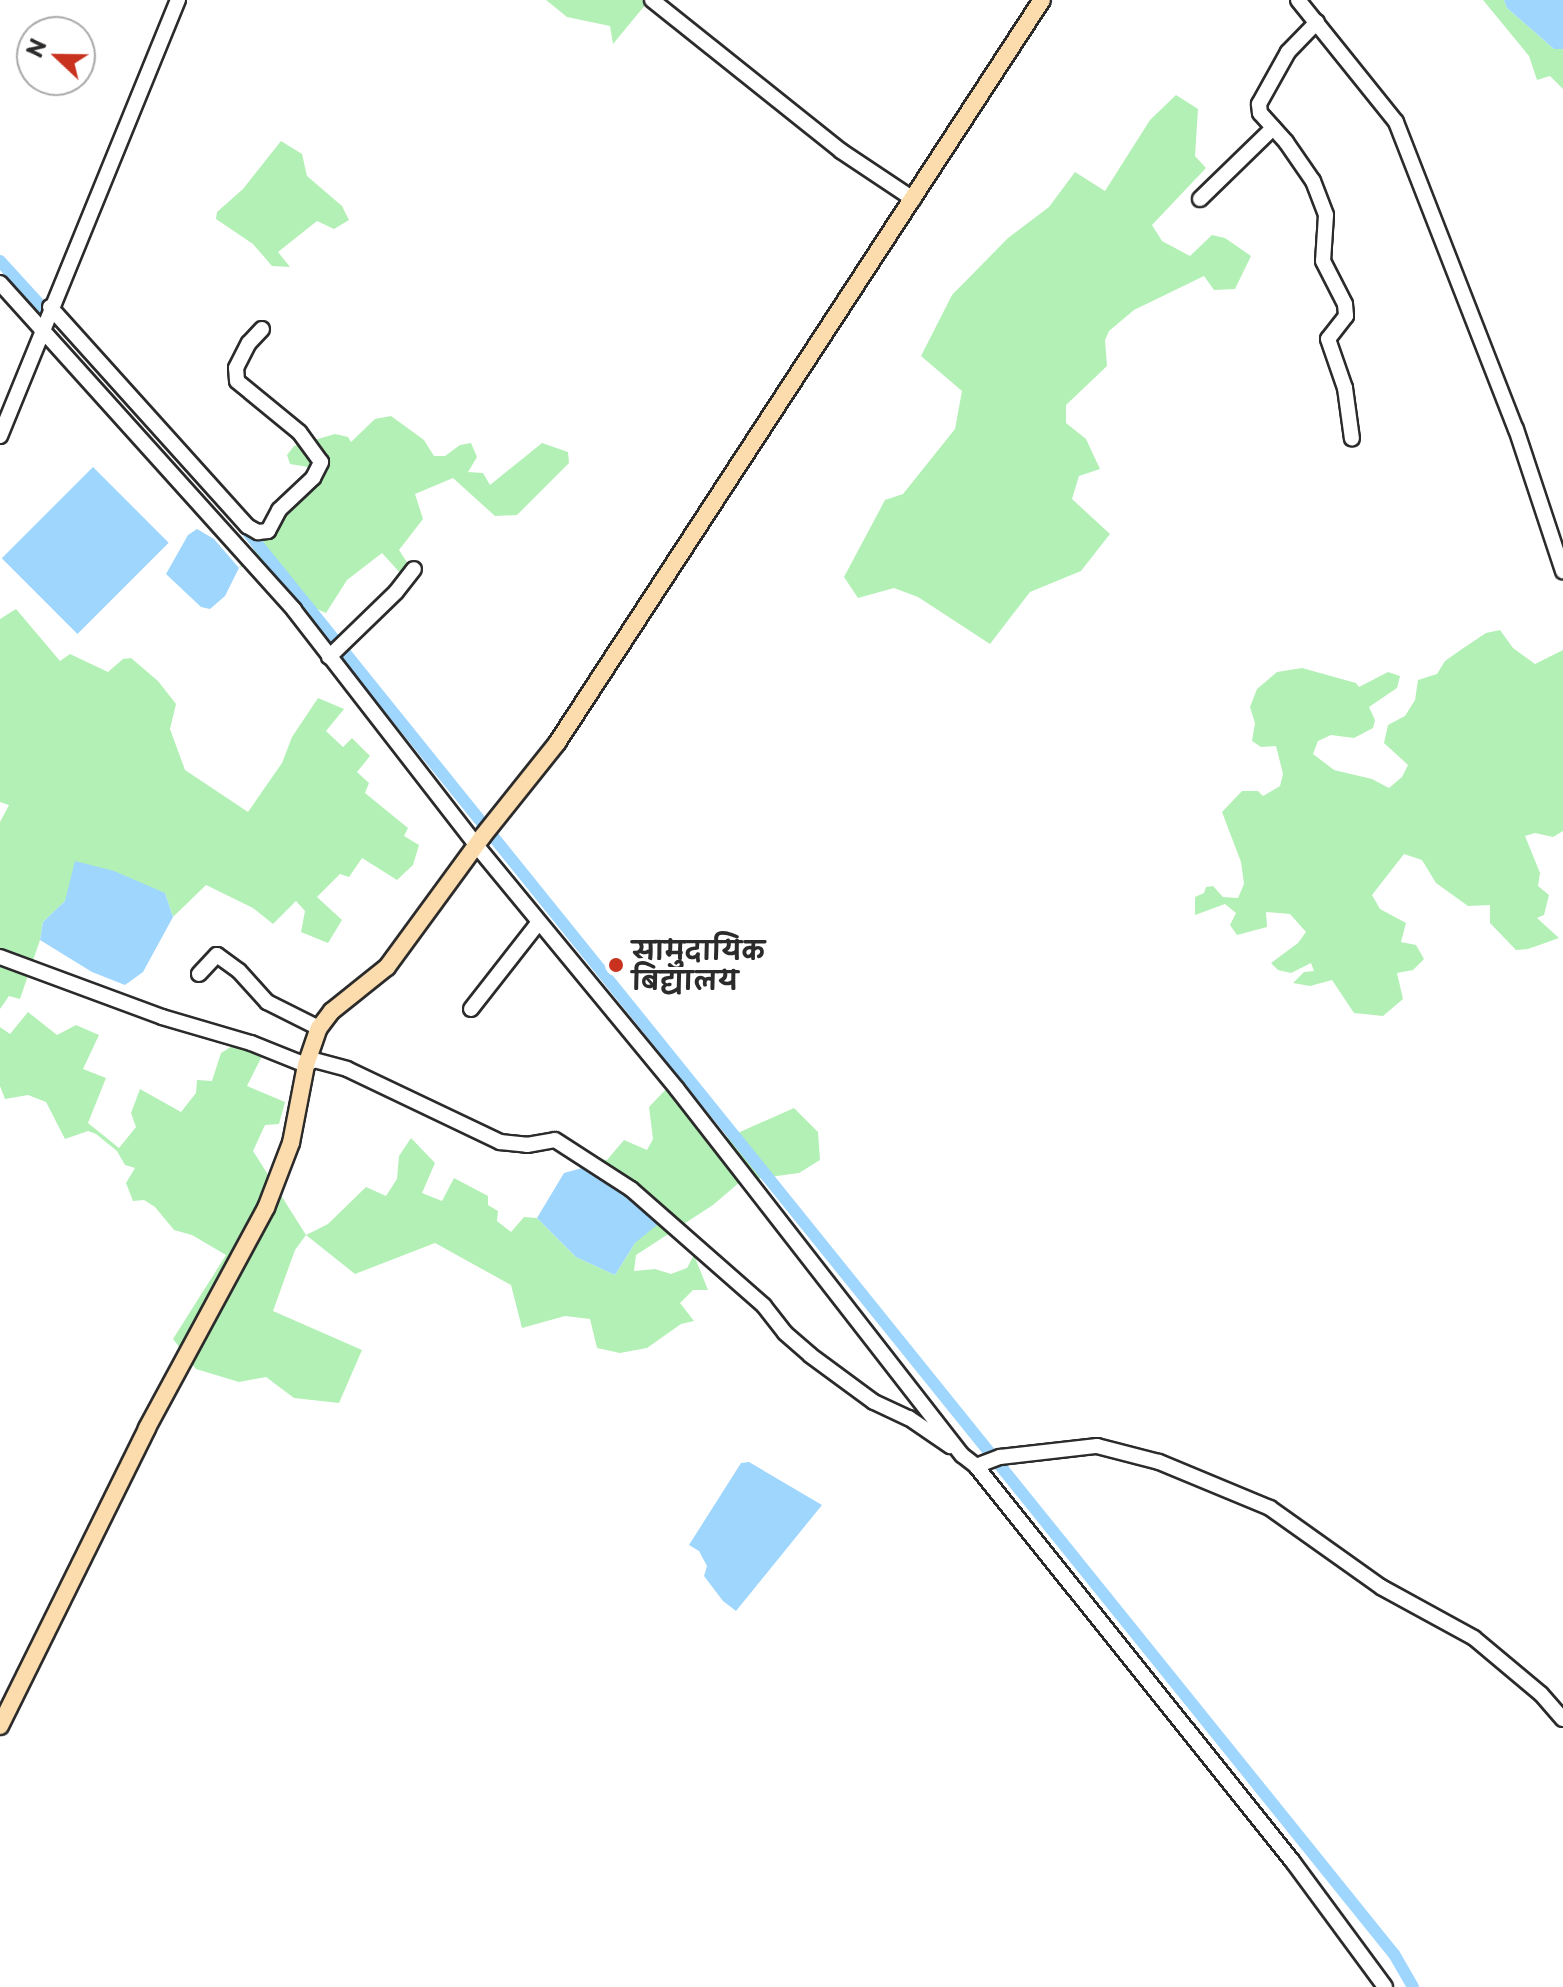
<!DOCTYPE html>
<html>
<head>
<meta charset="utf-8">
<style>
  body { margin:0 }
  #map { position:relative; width:1563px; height:1987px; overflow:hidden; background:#fff; font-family:"Playpen Sans","Playpen Sans Deva",sans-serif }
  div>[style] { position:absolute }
  .green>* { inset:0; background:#b3f0b5 }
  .water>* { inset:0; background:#9ed6fe; transform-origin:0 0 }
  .canal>* { height:12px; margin:-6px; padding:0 6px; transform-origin:6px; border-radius:6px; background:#9ed6fe }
  .roads { filter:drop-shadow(2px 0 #2b2b2b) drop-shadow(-2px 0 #2b2b2b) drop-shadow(0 2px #2b2b2b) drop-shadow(0 -2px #2b2b2b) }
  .minor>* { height:14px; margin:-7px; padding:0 7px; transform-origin:7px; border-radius:7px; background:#fff }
  .major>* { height:16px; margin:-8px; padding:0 8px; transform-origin:8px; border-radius:8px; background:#fcdcac }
  .dots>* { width:22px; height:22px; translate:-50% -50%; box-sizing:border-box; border:4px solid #fff; border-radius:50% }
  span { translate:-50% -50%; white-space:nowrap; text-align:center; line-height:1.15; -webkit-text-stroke:6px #fff; paint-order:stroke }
  .poi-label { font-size:26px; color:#2b2b2b; font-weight:700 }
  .left { translate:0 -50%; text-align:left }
  .north { position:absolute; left:16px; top:16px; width:80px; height:80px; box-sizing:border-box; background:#fff; border:2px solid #aaa; border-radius:50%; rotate:292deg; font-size:22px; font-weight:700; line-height:32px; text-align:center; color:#2b2b2b }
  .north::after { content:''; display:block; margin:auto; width:28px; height:36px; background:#c8321e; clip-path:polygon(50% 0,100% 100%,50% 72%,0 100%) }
</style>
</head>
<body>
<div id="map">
  <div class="green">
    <div style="clip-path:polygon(546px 0,642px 0,646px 4px,613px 44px,610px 26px,567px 17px)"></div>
    <div style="clip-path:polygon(1483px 0,1504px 0,1507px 8px,1554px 49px,1563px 49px,1563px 89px,1550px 76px,1537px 80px,1529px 56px)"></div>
    <div style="clip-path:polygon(1176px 95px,1198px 109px,1195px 156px,1206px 168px,1152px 225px,1162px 241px,1190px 256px,1212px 235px,1225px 238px,1251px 256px,1235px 289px,1214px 290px,1204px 276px,1134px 310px,1109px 331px,1105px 340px,1107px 366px,1066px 405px,1066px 423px,1086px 439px,1100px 469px,1079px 476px,1072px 499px,1110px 534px,1081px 571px,1030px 592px,990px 644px,918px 597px,894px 588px,858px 598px,844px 577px,885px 500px,903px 494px,955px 429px,962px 391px,921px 356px,952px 295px,1008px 238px,1049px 207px,1075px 172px,1105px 191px,1150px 120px)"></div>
    <div style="clip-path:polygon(281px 141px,302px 154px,307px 176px,342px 206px,349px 220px,334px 229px,317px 221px,278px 252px,290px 267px,272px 266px,253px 244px,216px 219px,217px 212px,243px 189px)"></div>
    <div style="clip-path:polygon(391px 416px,424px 440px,434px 456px,445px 456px,460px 445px,471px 443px,477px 457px,468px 472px,483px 473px,490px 485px,542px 443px,568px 452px,569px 463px,517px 515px,495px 516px,453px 478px,415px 494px,423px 519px,399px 550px,410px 567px,402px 575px,382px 553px,347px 580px,326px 613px,293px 599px,248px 564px,239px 568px,283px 512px,316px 485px,308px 467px,290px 464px,287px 455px,294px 446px,335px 434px,348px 437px,351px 442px,375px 419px)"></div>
    <div style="clip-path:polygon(16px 609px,60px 661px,70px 654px,108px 672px,123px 659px,131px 658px,158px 681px,176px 704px,170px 729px,185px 770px,248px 812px,282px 763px,292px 737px,318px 698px,344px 709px,326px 731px,343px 747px,352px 738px,370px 756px,357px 772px,369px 783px,365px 793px,408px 828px,404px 836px,419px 845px,413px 865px,397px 880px,362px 858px,349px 877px,340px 874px,317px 897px,342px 920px,328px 943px,301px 932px,305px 911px,296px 901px,273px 924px,253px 908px,206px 885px,173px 917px,165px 893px,65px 901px,43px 922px,40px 940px,20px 999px,9px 996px,0 1009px,0 822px,9px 805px,0 802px,0 619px)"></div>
    <div style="clip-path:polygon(1500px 630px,1513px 648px,1535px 664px,1563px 650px,1563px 831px,1553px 837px,1535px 833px,1525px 836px,1540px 873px,1538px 886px,1549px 895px,1544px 915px,1537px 918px,1559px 938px,1528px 949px,1516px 950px,1490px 923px,1490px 905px,1468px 906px,1436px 883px,1422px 860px,1404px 854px,1372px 895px,1380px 909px,1406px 923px,1401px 942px,1416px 945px,1424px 959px,1413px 970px,1397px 973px,1403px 999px,1383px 1016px,1354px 1013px,1332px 980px,1310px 986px,1293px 983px,1304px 972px,1314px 971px,1311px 963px,1291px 973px,1278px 970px,1271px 963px,1298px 943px,1306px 932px,1290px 914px,1266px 912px,1267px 927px,1237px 935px,1230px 925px,1236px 913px,1225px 904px,1195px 915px,1195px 897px,1204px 893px,1206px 887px,1213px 886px,1223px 897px,1238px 898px,1244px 884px,1241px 862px,1222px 812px,1242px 791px,1258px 791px,1263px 796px,1280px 786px,1283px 774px,1276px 746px,1261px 747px,1252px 741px,1255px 723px,1250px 707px,1257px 689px,1277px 672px,1302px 668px,1356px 683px,1359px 687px,1388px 672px,1400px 676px,1397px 688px,1369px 707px,1375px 720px,1373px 728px,1354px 738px,1331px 735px,1318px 741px,1313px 754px,1334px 770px,1372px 779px,1389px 788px,1402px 777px,1408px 765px,1384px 743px,1388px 725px,1405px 716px,1415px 700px,1418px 680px,1437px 674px,1445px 661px,1462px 649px,1486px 633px)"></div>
    <div style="clip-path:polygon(28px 1012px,57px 1035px,76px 1025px,99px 1035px,83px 1069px,106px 1078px,88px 1123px,119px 1148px,136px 1127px,131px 1113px,140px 1089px,181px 1112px,196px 1093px,197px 1080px,212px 1081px,221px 1053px,234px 1045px,262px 1056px,247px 1086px,285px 1102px,279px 1124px,265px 1125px,253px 1151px,306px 1235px,328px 1224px,366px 1187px,386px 1196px,397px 1179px,399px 1156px,411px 1138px,435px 1163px,422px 1193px,442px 1201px,454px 1178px,488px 1196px,488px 1205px,498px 1211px,497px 1221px,511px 1232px,524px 1217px,537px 1218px,576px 1257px,615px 1275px,635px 1243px,633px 1197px,582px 1168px,599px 1159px,607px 1160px,624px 1140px,647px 1150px,653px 1139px,649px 1107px,669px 1086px,685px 1104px,706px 1141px,722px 1140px,794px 1108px,818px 1132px,820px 1160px,799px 1173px,741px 1181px,713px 1205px,636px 1255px,634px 1271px,655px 1269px,671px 1274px,687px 1268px,694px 1255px,708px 1290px,693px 1290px,680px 1303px,694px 1321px,681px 1324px,647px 1348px,620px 1353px,597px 1348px,590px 1319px,565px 1316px,522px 1328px,511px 1285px,435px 1243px,355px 1274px,306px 1235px,295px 1250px,273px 1311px,362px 1350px,339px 1403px,294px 1398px,266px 1377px,239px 1382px,196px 1369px,173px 1339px,226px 1255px,192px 1235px,174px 1230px,155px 1207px,144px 1200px,133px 1201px,126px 1183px,135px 1168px,125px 1165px,117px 1151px,96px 1134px,88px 1131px,65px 1139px,46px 1102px,28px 1095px,5px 1099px,0 1086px,0 1027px,10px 1034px)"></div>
  </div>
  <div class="water">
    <div style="clip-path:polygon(1504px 0,1563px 0,1563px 49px,1554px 49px,1507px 8px)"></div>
    <div style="left:93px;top:467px;width:107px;height:129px;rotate:45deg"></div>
    <div style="clip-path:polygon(197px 529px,214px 539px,239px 568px,225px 596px,210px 609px,201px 607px,166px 574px,188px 535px)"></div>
    <div style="clip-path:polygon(75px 861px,114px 871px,165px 893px,173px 917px,143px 972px,125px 985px,92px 972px,40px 940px,43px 922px,65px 901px)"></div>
    <div style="clip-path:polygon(582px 1168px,633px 1197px,658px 1224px,635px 1243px,615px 1275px,576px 1257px,537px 1218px,564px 1173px)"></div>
    <div style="clip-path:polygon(749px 1462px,822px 1505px,736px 1611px,723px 1601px,704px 1576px,707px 1566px,699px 1551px,689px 1545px,741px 1463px)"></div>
  </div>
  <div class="canal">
    <div style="left:0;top:261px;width:61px;rotate:47.7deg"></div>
    <div style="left:242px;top:525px;width:1836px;rotate:51.13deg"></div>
    <div style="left:1394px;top:1954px;width:38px;rotate:60deg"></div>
  </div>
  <div class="roads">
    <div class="minor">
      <div style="left:652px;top:0;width:242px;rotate:38.6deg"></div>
      <div style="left:841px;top:151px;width:87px;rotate:33.7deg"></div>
      <div style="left:1298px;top:0;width:156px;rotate:51.2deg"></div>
      <div style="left:1396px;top:122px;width:330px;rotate:68.7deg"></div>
      <div style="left:1516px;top:429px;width:150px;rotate:71.7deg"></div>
      <div style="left:1317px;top:22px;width:42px;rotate:134deg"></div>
      <div style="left:1288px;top:52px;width:60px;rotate:119.1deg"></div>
      <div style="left:1259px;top:104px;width:9px;rotate:84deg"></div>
      <div style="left:1260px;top:113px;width:39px;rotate:48deg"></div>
      <div style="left:1286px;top:142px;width:47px;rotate:55.3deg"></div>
      <div style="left:1313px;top:181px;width:36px;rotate:69deg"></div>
      <div style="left:1326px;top:215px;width:46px;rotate:93.7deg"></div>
      <div style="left:1323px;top:261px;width:48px;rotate:62.9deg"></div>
      <div style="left:1345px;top:304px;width:12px;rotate:85deg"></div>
      <div style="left:1346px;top:316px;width:29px;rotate:128deg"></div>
      <div style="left:1328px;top:339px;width:52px;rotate:70.9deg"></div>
      <div style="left:1345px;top:388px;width:51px;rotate:82.2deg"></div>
      <div style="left:1200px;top:199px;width:102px;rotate:-44.2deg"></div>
      <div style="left:0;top:283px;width:440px;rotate:48deg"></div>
      <div style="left:294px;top:610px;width:297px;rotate:52.2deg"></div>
      <div style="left:476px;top:845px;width:316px;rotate:50.5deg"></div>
      <div style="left:677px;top:1089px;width:464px;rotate:52.1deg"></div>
      <div style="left:962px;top:1455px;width:18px;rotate:38deg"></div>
      <div style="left:976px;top:1466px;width:507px;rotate:51.32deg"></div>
      <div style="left:1293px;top:1862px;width:155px;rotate:53.6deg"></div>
      <div style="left:50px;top:307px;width:295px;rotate:48deg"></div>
      <div style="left:247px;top:526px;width:13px;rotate:29deg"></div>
      <div style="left:258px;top:532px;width:10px;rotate:-6deg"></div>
      <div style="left:268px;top:531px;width:24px;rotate:-62deg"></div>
      <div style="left:279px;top:510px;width:47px;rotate:-43.3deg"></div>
      <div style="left:313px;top:478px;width:18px;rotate:-63deg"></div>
      <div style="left:321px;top:462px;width:37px;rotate:-126deg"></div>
      <div style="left:299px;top:432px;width:80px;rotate:-140.6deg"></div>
      <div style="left:237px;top:381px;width:13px;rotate:-94deg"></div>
      <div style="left:236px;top:368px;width:28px;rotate:-63deg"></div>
      <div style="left:249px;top:343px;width:19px;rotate:-47deg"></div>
      <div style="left:0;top:436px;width:471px;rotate:-67.8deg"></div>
      <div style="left:329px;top:657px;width:93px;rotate:-44.1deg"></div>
      <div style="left:396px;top:592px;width:29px;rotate:-52deg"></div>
      <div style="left:0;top:957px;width:173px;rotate:20.3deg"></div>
      <div style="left:162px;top:1017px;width:93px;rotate:16.3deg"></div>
      <div style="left:251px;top:1043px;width:59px;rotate:21.8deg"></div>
      <div style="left:306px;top:1065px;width:9px;rotate:-32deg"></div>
      <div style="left:314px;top:1060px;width:34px;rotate:15deg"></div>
      <div style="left:347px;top:1069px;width:170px;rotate:25.5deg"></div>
      <div style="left:500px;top:1142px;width:27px;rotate:6deg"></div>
      <div style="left:527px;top:1145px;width:28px;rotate:-10deg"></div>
      <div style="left:555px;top:1140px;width:90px;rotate:32.8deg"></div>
      <div style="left:631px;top:1189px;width:177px;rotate:41.3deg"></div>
      <div style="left:764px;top:1306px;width:34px;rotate:52deg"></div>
      <div style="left:785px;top:1333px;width:33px;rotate:41deg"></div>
      <div style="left:810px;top:1355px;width:79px;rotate:36.3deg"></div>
      <div style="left:874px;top:1402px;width:38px;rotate:25deg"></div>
      <div style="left:909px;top:1418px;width:50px;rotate:34.3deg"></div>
      <div style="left:199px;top:974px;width:26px;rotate:-47deg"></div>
      <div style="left:217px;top:955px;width:27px;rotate:36deg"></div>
      <div style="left:239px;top:971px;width:42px;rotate:47.9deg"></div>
      <div style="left:267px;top:1002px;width:58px;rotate:26.6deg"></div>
      <div style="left:471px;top:1009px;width:110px;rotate:-52deg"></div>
      <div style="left:976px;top:1466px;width:26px;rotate:-21deg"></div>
      <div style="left:1000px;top:1457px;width:98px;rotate:-6.5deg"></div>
      <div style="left:1097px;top:1446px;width:64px;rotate:14.5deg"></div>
      <div style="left:1159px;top:1462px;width:120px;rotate:22.5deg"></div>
      <div style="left:1270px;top:1508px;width:136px;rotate:35.4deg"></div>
      <div style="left:1381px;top:1587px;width:106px;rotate:28.7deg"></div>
      <div style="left:1474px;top:1638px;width:87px;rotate:39.9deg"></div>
      <div style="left:1541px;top:1694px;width:33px;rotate:49deg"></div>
    </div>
    <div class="major">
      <div style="left:0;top:1726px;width:332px;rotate:-63.7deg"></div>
      <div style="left:147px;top:1428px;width:250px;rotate:-61.6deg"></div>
      <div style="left:266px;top:1208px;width:70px;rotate:-69deg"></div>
      <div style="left:291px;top:1143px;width:79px;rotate:-79.1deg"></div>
      <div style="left:306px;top:1065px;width:39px;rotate:-71deg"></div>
      <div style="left:319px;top:1028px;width:21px;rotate:-53deg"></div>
      <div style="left:332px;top:1011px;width:70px;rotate:-38.7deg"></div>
      <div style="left:387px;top:967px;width:161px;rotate:-53.8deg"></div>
      <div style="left:482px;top:837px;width:120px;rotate:-51.4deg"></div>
      <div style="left:557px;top:743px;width:887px;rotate:-56.87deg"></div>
    </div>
  </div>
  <div class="dots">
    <div style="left:616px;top:965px;background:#c8321e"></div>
  </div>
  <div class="poi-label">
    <span class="left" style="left:632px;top:965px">सामुदायिक<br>बिद्यालय</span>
  </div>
  <div class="north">N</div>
</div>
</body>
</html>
